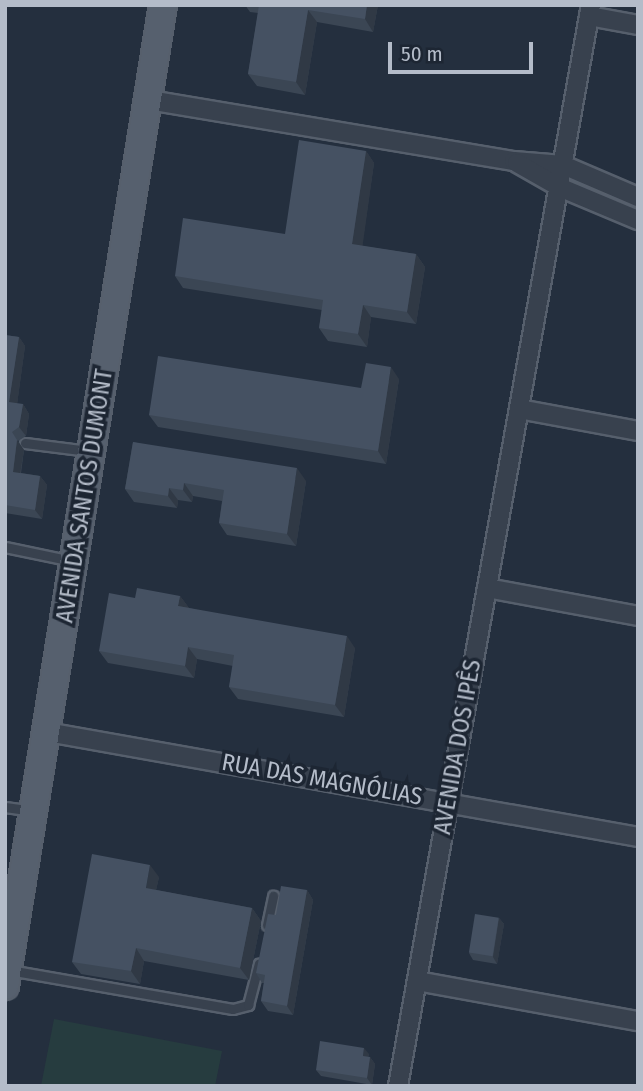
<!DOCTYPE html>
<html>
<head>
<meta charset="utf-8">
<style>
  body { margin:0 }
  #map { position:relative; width:643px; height:1091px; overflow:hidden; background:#242f3e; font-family:"Fira Sans Condensed",sans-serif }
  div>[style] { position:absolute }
  .green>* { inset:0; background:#263c3f }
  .roads { filter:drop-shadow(2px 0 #565f6c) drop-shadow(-2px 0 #565f6c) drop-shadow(0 2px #565f6c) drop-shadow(0 -2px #565f6c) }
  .service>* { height:9px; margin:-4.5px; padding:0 4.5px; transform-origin:4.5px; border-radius:4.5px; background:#38414e }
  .minor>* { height:18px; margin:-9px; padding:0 9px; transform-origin:9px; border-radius:9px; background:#38414e }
  .primary>* { height:26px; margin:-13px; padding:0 13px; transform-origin:13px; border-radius:13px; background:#56606e }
  .wall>* { inset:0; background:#3b4654 }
  .shaded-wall>* { inset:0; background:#303945 }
  .building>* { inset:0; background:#455162; transform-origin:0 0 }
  span { translate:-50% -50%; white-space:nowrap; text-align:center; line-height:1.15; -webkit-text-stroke:7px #1d2633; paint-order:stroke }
  .street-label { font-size:24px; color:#b4bcc9 }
  .frame { position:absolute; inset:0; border:7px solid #b4bcc9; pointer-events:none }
  .scale { position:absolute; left:388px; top:42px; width:145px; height:32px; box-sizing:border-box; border:4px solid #b4bcc9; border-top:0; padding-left:9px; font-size:21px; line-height:24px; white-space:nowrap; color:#b4bcc9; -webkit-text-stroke:5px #1d2633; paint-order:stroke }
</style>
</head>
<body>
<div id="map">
  <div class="green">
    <div style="clip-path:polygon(54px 1019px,222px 1051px,215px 1086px,41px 1086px)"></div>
  </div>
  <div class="roads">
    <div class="service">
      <div style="left:25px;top:443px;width:64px;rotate:7.1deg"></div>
      <div style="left:5px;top:547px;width:68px;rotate:11.8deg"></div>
      <div style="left:5px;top:807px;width:27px;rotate:8deg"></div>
      <div style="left:267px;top:925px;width:30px;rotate:-78deg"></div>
      <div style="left:9px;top:970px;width:227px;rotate:9.9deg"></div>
      <div style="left:233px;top:1009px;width:16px;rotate:-15deg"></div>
      <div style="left:248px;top:1005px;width:43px;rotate:-75.3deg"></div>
    </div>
    <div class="minor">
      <div style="left:589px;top:16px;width:50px;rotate:10.4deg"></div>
      <div style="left:149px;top:100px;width:370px;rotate:9.5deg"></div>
      <div style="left:514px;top:161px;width:49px;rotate:4.7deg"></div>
      <div style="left:563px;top:165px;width:82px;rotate:23.1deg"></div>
      <div style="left:517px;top:163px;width:48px;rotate:29.7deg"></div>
      <div style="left:559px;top:187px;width:86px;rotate:22.7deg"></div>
      <div style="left:519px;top:409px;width:121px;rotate:10.5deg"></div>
      <div style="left:487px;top:588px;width:154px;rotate:10.5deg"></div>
      <div style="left:47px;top:732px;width:600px;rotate:10.07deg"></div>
      <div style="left:417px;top:981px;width:225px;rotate:10.3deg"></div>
      <div style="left:398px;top:1086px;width:1098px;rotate:-79.88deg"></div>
    </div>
    <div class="primary">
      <div style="left:5px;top:986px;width:994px;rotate:-80.85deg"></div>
    </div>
  </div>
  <div class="wall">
    <div style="clip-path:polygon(245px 5px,378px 5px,373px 32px,317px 22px,305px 95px,257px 86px,248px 74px,258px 13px,250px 12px)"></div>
    <div style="clip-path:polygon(366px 151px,374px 163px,362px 246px,416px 254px,425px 267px,416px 324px,371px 317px,367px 347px,328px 341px,319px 328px,322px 310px,183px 288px,175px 276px,285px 234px)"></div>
    <div style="clip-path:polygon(5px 335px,19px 337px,25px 346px,17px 404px,23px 404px,29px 414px,26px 436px,18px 441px,24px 450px,21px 473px,40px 476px,47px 485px,42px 519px,5px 513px)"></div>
    <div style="clip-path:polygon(399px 379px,386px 464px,158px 427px,149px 415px,361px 388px)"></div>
    <div style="clip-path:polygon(133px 442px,306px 481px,296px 546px,227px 535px,219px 523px,222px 501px,193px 496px,192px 502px,178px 500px,177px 508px,134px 502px,125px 489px)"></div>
    <div style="clip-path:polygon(180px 596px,189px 608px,355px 648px,344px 717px,238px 699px,229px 687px,233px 666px,197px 659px,194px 678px,108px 663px,99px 651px,135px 598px)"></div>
    <div style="clip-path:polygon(159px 877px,156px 890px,252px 908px,261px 921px,249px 980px,144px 961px,140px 984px,81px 974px,72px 962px)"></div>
    <div style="clip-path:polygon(307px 890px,313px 900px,293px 1015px,268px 1011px,261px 1001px,264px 983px,262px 983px,256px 973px,276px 915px)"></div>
    <div style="clip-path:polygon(499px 918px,504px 924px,497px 964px,473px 960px,469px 953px)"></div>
    <div style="clip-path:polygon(369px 1054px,368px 1057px,370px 1057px,375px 1064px,372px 1085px,321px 1076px,316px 1070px)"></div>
  </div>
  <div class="shaded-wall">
    <div style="clip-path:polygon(367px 5px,378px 5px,373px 32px,365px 19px)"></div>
    <div style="clip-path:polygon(308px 10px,317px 22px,305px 95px,296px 82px)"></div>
    <div style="clip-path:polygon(366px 151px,374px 163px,361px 257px,352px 244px)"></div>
    <div style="clip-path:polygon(416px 254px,425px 267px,416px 324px,407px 312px)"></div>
    <div style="clip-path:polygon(363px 305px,371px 317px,367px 347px,358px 334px)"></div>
    <div style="clip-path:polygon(19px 337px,25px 346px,16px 412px,9px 402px)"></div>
    <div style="clip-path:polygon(391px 367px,399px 379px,386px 464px,378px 451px)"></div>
    <div style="clip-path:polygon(23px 404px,29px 414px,26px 436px,19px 427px)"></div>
    <div style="clip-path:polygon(17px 440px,24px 450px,19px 481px,13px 472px)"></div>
    <div style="clip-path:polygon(297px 468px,306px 481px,296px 546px,287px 534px)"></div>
    <div style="clip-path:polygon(40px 476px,47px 485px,42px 519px,35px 510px)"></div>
    <div style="clip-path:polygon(184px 483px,193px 496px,192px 502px,183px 490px)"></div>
    <div style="clip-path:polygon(169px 488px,178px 500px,177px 508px,168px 496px)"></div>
    <div style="clip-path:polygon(180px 596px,189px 608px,178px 606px)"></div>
    <div style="clip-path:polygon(347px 636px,355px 648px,344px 717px,335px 705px)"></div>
    <div style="clip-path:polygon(188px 647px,197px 659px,194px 678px,185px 666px)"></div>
    <div style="clip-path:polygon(150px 865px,159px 877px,154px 900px,146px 888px)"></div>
    <div style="clip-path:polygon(307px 890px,313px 900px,293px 1015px,287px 1006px)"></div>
    <div style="clip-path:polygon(252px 908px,261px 921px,249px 980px,240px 968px)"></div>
    <div style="clip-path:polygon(499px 918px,504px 924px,497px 964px,493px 957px)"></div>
    <div style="clip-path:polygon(136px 948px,144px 961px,140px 984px,131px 971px)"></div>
    <div style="clip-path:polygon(364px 1048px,369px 1054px,367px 1062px,363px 1056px)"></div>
    <div style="clip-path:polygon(370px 1057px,375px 1064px,372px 1085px,367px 1078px)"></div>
  </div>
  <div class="building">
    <div style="clip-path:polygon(259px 5px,367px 5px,365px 19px,308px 10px,296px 82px,248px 74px)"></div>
    <div style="clip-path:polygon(299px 140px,366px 151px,352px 244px,416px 254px,407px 312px,363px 305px,358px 334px,319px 328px,323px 300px,175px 276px,183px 218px,285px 234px)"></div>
    <div style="clip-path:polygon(5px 335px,19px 337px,9px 402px,23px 404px,19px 427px,12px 432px,17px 440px,13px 472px,40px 476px,35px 510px,5px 505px)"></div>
    <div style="clip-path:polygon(158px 356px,361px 388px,366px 363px,391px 367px,378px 451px,149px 415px)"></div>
    <div style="clip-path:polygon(133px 442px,297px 468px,287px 534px,219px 523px,224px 490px,184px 483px,183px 490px,169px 488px,168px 496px,125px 489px)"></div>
    <div style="clip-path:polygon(137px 588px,180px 596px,178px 606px,347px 636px,335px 705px,229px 687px,234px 655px,188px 647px,185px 666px,99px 651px,109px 593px,135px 598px)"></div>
    <div style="clip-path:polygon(92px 854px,150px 865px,146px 888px,252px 908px,240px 968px,136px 948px,131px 971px,72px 962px)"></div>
    <div style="clip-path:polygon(281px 886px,307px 890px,287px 1006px,261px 1001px,265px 975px,256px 973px,268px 914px,276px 915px)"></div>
    <div style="left:475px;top:914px;width:24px;height:39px;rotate:9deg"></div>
    <div style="clip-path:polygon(320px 1041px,364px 1048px,363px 1056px,370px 1057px,367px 1078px,316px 1070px)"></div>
  </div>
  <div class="street-label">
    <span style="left:85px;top:496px;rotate:-81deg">AVENIDA SANTOS DUMONT</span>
    <span style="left:458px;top:747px;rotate:-80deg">AVENIDA DOS IPÊS</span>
    <span style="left:322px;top:780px;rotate:10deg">RUA DAS MAGNÓLIAS</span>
  </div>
  <div class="frame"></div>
  <div class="scale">50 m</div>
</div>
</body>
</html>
